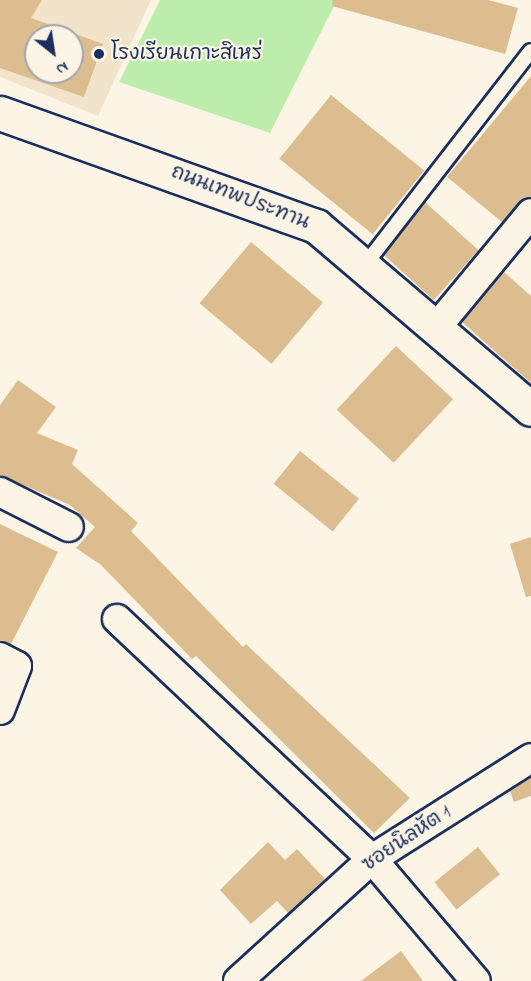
<!DOCTYPE html>
<html>
<head>
<meta charset="utf-8">
<style>
  body { margin:0 }
  #map { position:relative; width:531px; height:981px; overflow:hidden; background:#fcf5e5; font-family:"Indie Flower","Playpen Sans Thai",sans-serif }
  div>[style] { position:absolute }
  .built>* { inset:0; background:#f2e4cb }
  .green>* { inset:0; background:#bcedac }
  .building>* { inset:0; background:#dbbd8f; transform-origin:0 0 }
  .roads { filter:drop-shadow(2px 0 #1b2f5e) drop-shadow(-2px 0 #1b2f5e) drop-shadow(0 2px #1b2f5e) drop-shadow(0 -2px #1b2f5e) }
  .lane>* { height:14px; margin:-7px; padding:0 7px; transform-origin:7px; border-radius:7px; background:#fcf5e5 }
  .street>* { height:28px; margin:-14px; padding:0 14px; transform-origin:14px; border-radius:14px; background:#fcf5e5 }
  .secondary>* { height:33px; margin:-16.5px; padding:0 16.5px; transform-origin:16.5px; border-radius:16.5px; background:#fcf5e5 }
  .dots>* { width:16px; height:16px; translate:-50% -50%; box-sizing:border-box; border:3px solid #fcf5e5; border-radius:50% }
  span { translate:-50% -50%; white-space:nowrap; text-align:center; line-height:1.15; -webkit-text-stroke:4.5px #fcf5e5; paint-order:stroke }
  .poi-label { font-size:20px; color:#1b2f5e }
  .left { translate:0 -50%; text-align:left }
  .street-label { font-size:20px; color:#1b2f5e }
  .north { position:absolute; left:24px; top:24px; width:60px; height:60px; box-sizing:border-box; background:#fcf5e5; border:2px solid #a2a6af; border-radius:50%; rotate:150deg; font-size:16px; font-weight:700; line-height:24px; text-align:center; color:#1b2f5e }
  .north::after { content:''; display:block; margin:auto; width:21px; height:27px; background:#1b2f5e; clip-path:polygon(50% 0,100% 100%,50% 72%,0 100%) }
</style>
</head>
<body>
<div id="map">
  <div class="built">
    <div style="clip-path:polygon(evenodd,0 0,151px 0,98px 116px,0 77px,0 0,36px 36px,72px 36px,72px 72px,36px 72px,36px 36px)"></div>
  </div>
  <div class="green">
    <div style="clip-path:polygon(160px 0,337px 0,270px 133px,119px 82px)"></div>
  </div>
  <div class="building">
    <div style="clip-path:polygon(evenodd,0 0,42px 0,31px 18px,103px 44px,84px 97px,0 68px,0 0,36px 36px,72px 36px,72px 72px,36px 72px,36px 36px)"></div>
    <div style="clip-path:polygon(333px 0,488px 0,518px 8px,505px 54px,332px 6px)"></div>
    <div style="clip-path:polygon(531px 76px,531px 197px,502px 222px,447px 177px)"></div>
    <div style="left:331px;top:95px;width:120px;height:82px;rotate:39deg"></div>
    <div style="left:425px;top:202px;width:72px;height:67px;rotate:42deg"></div>
    <div style="left:251px;top:242px;width:94px;height:80px;rotate:40deg"></div>
    <div style="clip-path:polygon(504px 272px,531px 296px,531px 383px,462px 322px)"></div>
    <div style="left:396px;top:346px;width:78px;height:87px;rotate:43deg"></div>
    <div style="clip-path:polygon(18px 380px,56px 407px,37px 433px,78px 450px,72px 464px,138px 523px,131px 531px,243px 647px,246px 644px,410px 798px,374px 833px,196px 656px,192px 659px,101px 565px,76px 548px,95px 527px,70px 505px,0 475px,0 405px)"></div>
    <div style="left:300px;top:451px;width:76px;height:42px;rotate:39deg"></div>
    <div style="clip-path:polygon(0 524px,58px 552px,11px 644px,0 641px)"></div>
    <div style="clip-path:polygon(531px 537px,531px 596px,526px 597px,510px 544px)"></div>
    <div style="clip-path:polygon(531px 778px,531px 796px,514px 802px,510px 791px)"></div>
    <div style="clip-path:polygon(268px 842px,285px 860px,297px 849px,325px 879px,288px 913px,277px 901px,251px 924px,220px 890px)"></div>
    <div style="left:478px;top:847px;width:35px;height:56px;rotate:51deg"></div>
    <div style="clip-path:polygon(401px 951px,423px 981px,361px 981px)"></div>
  </div>
  <div class="roads">
    <div class="lane">
      <div style="left:364px;top:266px;width:272px;rotate:-52.2deg"></div>
    </div>
    <div class="street">
      <div style="left:436px;top:328px;width:149px;rotate:-50.4deg"></div>
      <div style="left:0;top:492px;width:77px;rotate:26.9deg"></div>
      <div style="left:117px;top:619px;width:350px;rotate:43.3deg"></div>
      <div style="left:372px;top:859px;width:160px;rotate:49.6deg"></div>
      <div style="left:0;top:657px;width:19px;rotate:28deg"></div>
      <div style="left:17px;top:666px;width:47px;rotate:111.1deg"></div>
      <div style="left:238px;top:981px;width:181px;rotate:-42.3deg"></div>
      <div style="left:372px;top:859px;width:188px;rotate:-32.4deg"></div>
    </div>
    <div class="secondary">
      <div style="left:0;top:113px;width:336px;rotate:19.7deg"></div>
      <div style="left:316px;top:226px;width:282px;rotate:40.4deg"></div>
    </div>
  </div>
  <div class="dots">
    <div style="left:99px;top:54px;background:#1b2f5e"></div>
  </div>
  <div class="poi-label">
    <span class="left" style="left:111px;top:54px">โรงเรียนเกาะสิเหร่</span>
  </div>
  <div class="street-label">
    <span style="left:240px;top:198px;rotate:21deg">ถนนเทพประทาน</span>
    <span style="left:407px;top:839px;rotate:-34deg">ซอยนิลหัต 1</span>
  </div>
  <div class="north">N</div>
</div>
</body>
</html>
